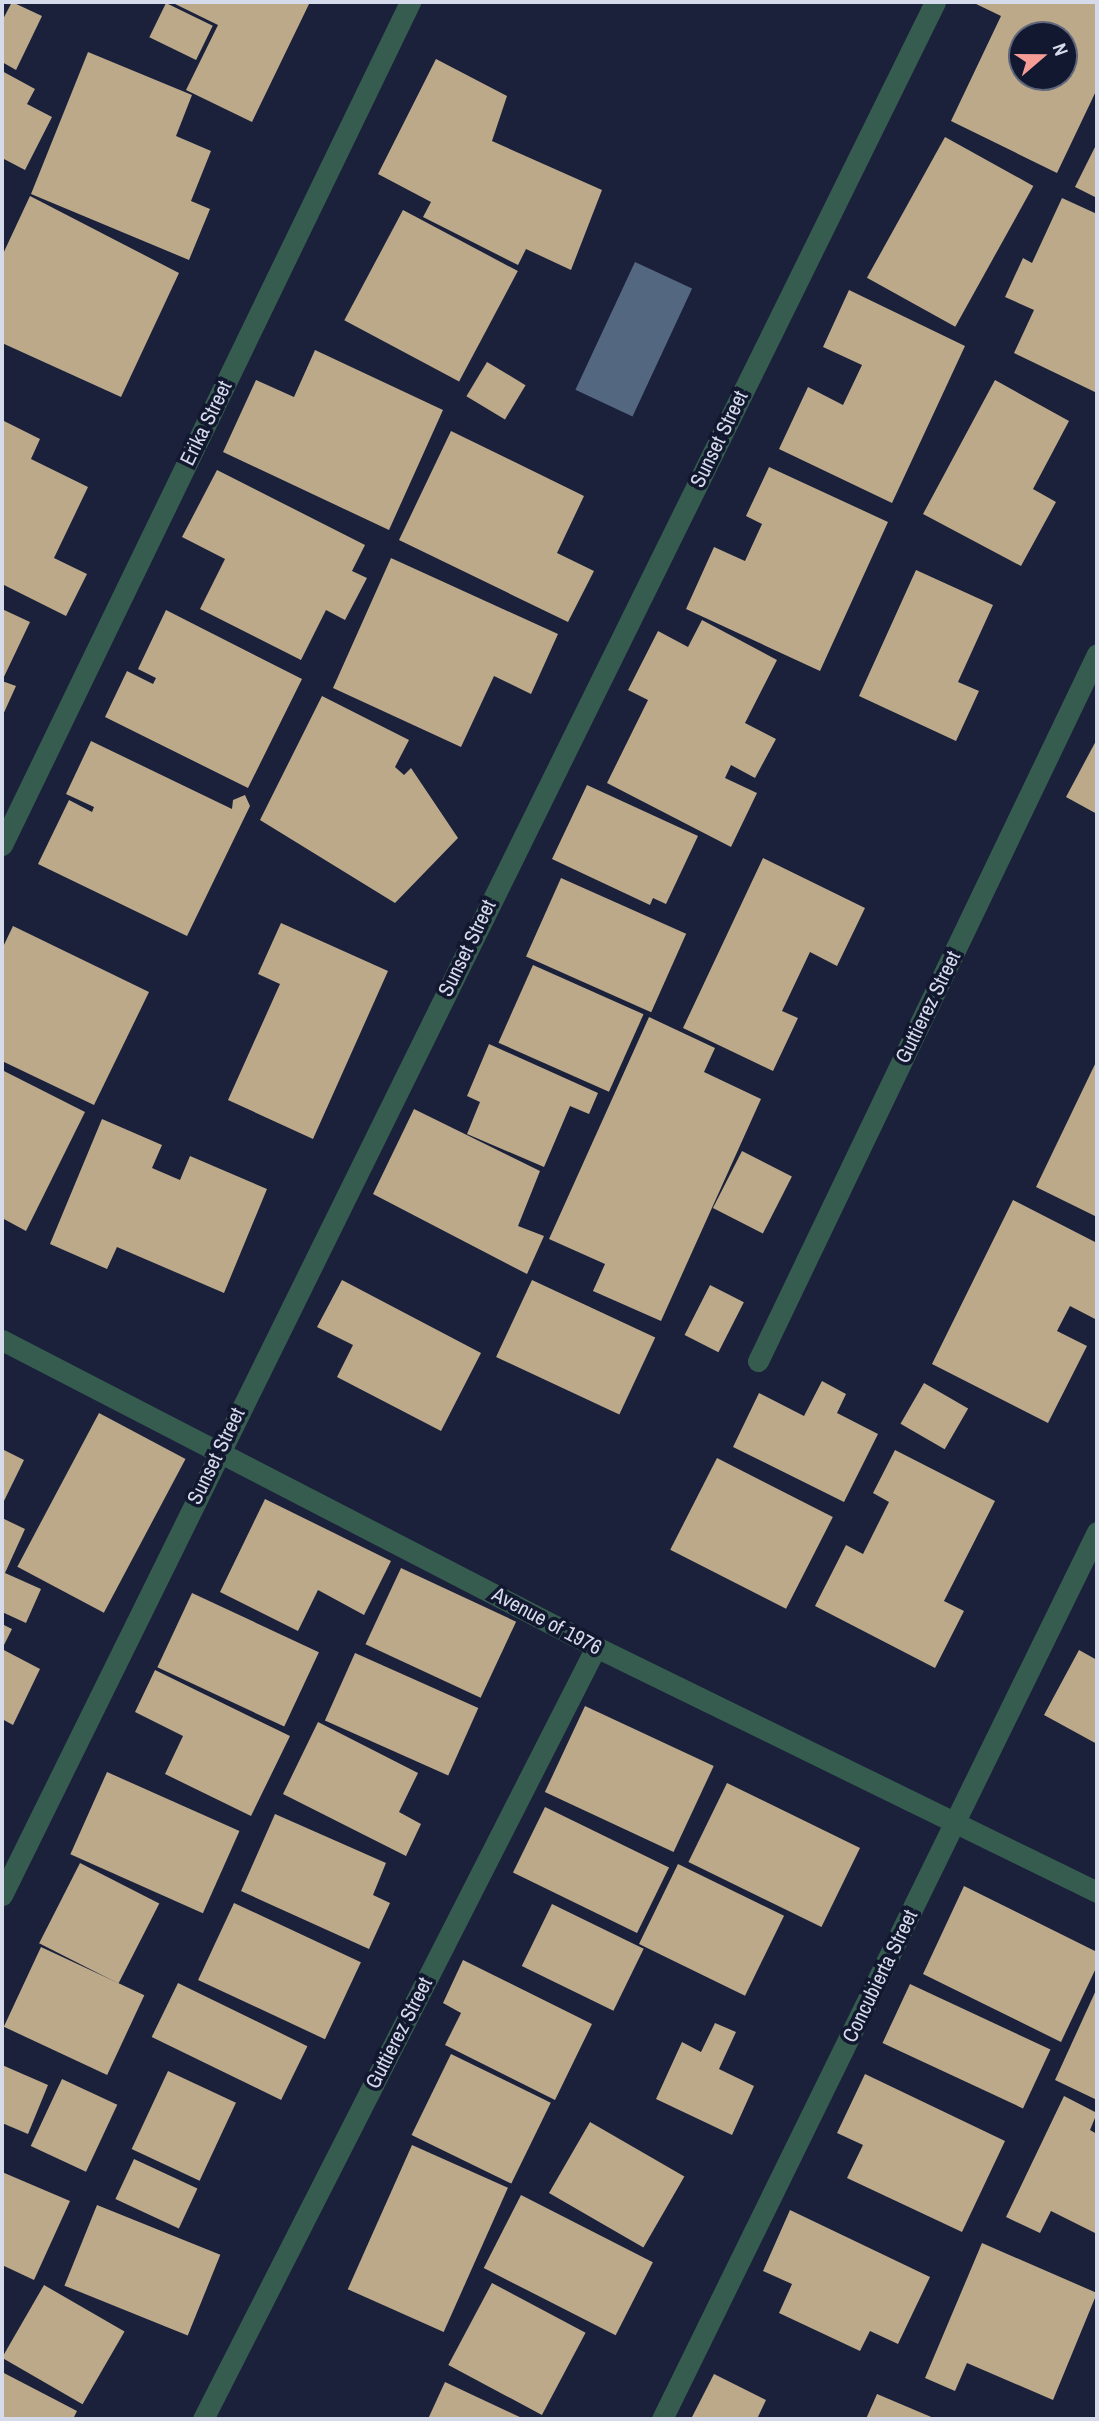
<!DOCTYPE html>
<html>
<head>
<meta charset="utf-8">
<style>
  body { margin:0 }
  #map { position:relative; width:1099px; height:2421px; overflow:hidden; background:#1b213a; font-family:"Archivo Narrow",sans-serif }
  div>[style] { position:absolute }
  [style*='--x'] { left:calc(var(--x)*1px); top:calc(var(--y)*1px); width:calc(var(--w)*1px); rotate:calc(var(--a)*1deg) }
  .water>* { inset:0; background:#536781; transform-origin:0 0 }
  .building>* { inset:0; background:#bca98a; transform-origin:0 0 }
  .street>* { height:21px; margin:-10.5px; padding:0 10.5px; transform-origin:10.5px; border-radius:10.5px; background:#355c4f }
  span { translate:-50% -50%; white-space:nowrap; text-align:center; line-height:1.15; -webkit-text-stroke:7px #12182f; paint-order:stroke }
  .street-label { font-size:21px; color:#d6dbec }
  .frame { position:absolute; inset:0; border:4px solid #d6dbec; pointer-events:none }
  .north { position:absolute; left:1008px; top:21px; width:70px; height:70px; box-sizing:border-box; background:#12182f; border:2px solid #60667b; border-radius:50%; rotate:70deg; font-size:19px; font-weight:700; line-height:28px; text-align:center; color:#d6dbec }
  .north::after { content:''; display:block; margin:auto; width:24px; height:32px; background:#f59c96; clip-path:polygon(50% 0,100% 100%,50% 72%,0 100%) }
</style>
</head>
<body>
<div id="map">
  <div class="water">
    <div style="left:635px;top:262px;width:63px;height:141px;rotate:25deg"></div>
  </div>
  <div class="building">
    <div style="clip-path:polygon(12px 2px,42px 16px,16px 70px,2px 62px,2px 21px)"></div>
    <div style="clip-path:polygon(171px 2px,310px 2px,252px 122px,186px 90px,218px 25px)"></div>
    <div style="clip-path:polygon(evenodd,972px 2px,1097px 2px,1097px 89px,1057px 173px,951px 121px,1001px 16px,972px 2px,1022px 35px,1064px 35px,1064px 77px,1022px 77px,1022px 35px)"></div>
    <div style="left:166px;top:3px;width:52px;height:38px;rotate:26deg"></div>
    <div style="clip-path:polygon(88px 52px,192px 95px,176px 136px,211px 151px,191px 201px,210px 209px,189px 260px,31px 194px)"></div>
    <div style="clip-path:polygon(436px 59px,507px 96px,492px 141px,602px 190px,571px 270px,526px 249px,518px 265px,423px 217px,431px 202px,378px 174px)"></div>
    <div style="clip-path:polygon(2px 71px,35px 89px,27px 104px,52px 117px,25px 170px,2px 158px)"></div>
    <div style="left:945px;top:137px;width:101px;height:161px;rotate:29deg"></div>
    <div style="clip-path:polygon(1097px 143px,1097px 198px,1075px 187px)"></div>
    <div style="clip-path:polygon(30px 196px,179px 273px,121px 397px,2px 343px,2px 256px)"></div>
    <div style="clip-path:polygon(1062px 198px,1097px 214px,1097px 393px,1014px 353px,1034px 310px,1005px 297px,1023px 258px,1032px 263px)"></div>
    <div style="left:403px;top:210px;width:130px;height:125px;rotate:28deg"></div>
    <div style="clip-path:polygon(849px 290px,965px 346px,892px 503px,779px 449px,808px 387px,843px 405px,862px 365px,823px 347px)"></div>
    <div style="clip-path:polygon(315px 350px,443px 410px,389px 530px,223px 452px,256px 380px,294px 397px)"></div>
    <div style="left:487px;top:362px;width:45px;height:40px;rotate:31deg"></div>
    <div style="clip-path:polygon(995px 380px,1069px 421px,1033px 489px,1056px 502px,1021px 566px,923px 514px)"></div>
    <div style="clip-path:polygon(2px 420px,40px 439px,31px 459px,88px 487px,54px 558px,87px 574px,66px 616px,2px 584px)"></div>
    <div style="clip-path:polygon(451px 431px,584px 496px,557px 553px,594px 571px,568px 622px,399px 540px)"></div>
    <div style="clip-path:polygon(769px 467px,888px 522px,820px 671px,686px 609px,714px 547px,745px 561px,762px 524px,746px 516px)"></div>
    <div style="clip-path:polygon(217px 470px,365px 545px,352px 571px,367px 578px,345px 620px,326px 610px,301px 660px,200px 609px,225px 559px,182px 537px)"></div>
    <div style="clip-path:polygon(391px 558px,558px 634px,531px 694px,494px 676px,461px 747px,333px 688px)"></div>
    <div style="clip-path:polygon(916px 570px,993px 605px,958px 682px,979px 691px,956px 741px,859px 696px)"></div>
    <div style="clip-path:polygon(2px 609px,30px 622px,2px 681px,16px 686px,2px 717px)"></div>
    <div style="clip-path:polygon(166px 610px,302px 679px,248px 788px,105px 717px,127px 671px,153px 684px,156px 678px,138px 669px)"></div>
    <div style="clip-path:polygon(702px 620px,777px 660px,745px 723px,776px 739px,755px 778px,731px 765px,725px 778px,757px 793px,731px 847px,607px 783px,648px 700px,628px 690px,658px 631px,688px 647px)"></div>
    <div style="clip-path:polygon(322px 696px,409px 740px,395px 767px,404px 775px,411px 768px,458px 838px,395px 903px,260px 820px)"></div>
    <div style="clip-path:polygon(1097px 739px,1097px 814px,1066px 797px)"></div>
    <div style="clip-path:polygon(91px 741px,232px 809px,233px 800px,245px 795px,250px 806px,187px 936px,38px 864px,69px 800px,92px 812px,94px 807px,66px 794px)"></div>
    <div style="clip-path:polygon(587px 785px,698px 836px,666px 904px,653px 898px,650px 905px,552px 859px)"></div>
    <div style="clip-path:polygon(763px 858px,865px 908px,837px 966px,810px 952px,782px 1011px,798px 1018px,773px 1071px,683px 1028px)"></div>
    <div style="left:561px;top:878px;width:137px;height:86px;rotate:24deg"></div>
    <div style="clip-path:polygon(281px 923px,388px 971px,313px 1139px,228px 1100px,280px 984px,258px 974px)"></div>
    <div style="clip-path:polygon(13px 926px,149px 992px,94px 1105px,2px 1061px,2px 949px)"></div>
    <div style="left:533px;top:965px;width:121px;height:85px;rotate:24deg"></div>
    <div style="clip-path:polygon(649px 1017px,715px 1048px,704px 1072px,761px 1099px,661px 1321px,593px 1291px,605px 1264px,549px 1239px)"></div>
    <div style="clip-path:polygon(489px 1044px,598px 1093px,589px 1114px,570px 1106px,544px 1167px,467px 1134px,480px 1102px,467px 1096px)"></div>
    <div style="clip-path:polygon(1097px 1060px,1097px 1217px,1036px 1187px)"></div>
    <div style="clip-path:polygon(2px 1070px,85px 1112px,26px 1231px,2px 1218px)"></div>
    <div style="clip-path:polygon(414px 1109px,540px 1171px,518px 1226px,544px 1236px,527px 1274px,373px 1194px)"></div>
    <div style="clip-path:polygon(102px 1119px,162px 1145px,152px 1168px,180px 1180px,190px 1156px,267px 1189px,224px 1293px,117px 1247px,107px 1269px,50px 1244px)"></div>
    <div style="left:742px;top:1151px;width:56px;height:64px;rotate:27deg"></div>
    <div style="clip-path:polygon(1013px 1200px,1097px 1243px,1097px 1320px,1070px 1306px,1057px 1331px,1087px 1346px,1048px 1423px,932px 1364px)"></div>
    <div style="clip-path:polygon(342px 1280px,481px 1353px,441px 1431px,337px 1377px,353px 1345px,317px 1327px)"></div>
    <div style="left:532px;top:1280px;width:136px;height:85px;rotate:25deg"></div>
    <div style="left:710px;top:1285px;width:38px;height:56px;rotate:27deg"></div>
    <div style="clip-path:polygon(822px 1381px,846px 1394px,837px 1413px,878px 1434px,844px 1502px,733px 1447px,759px 1393px,804px 1416px)"></div>
    <div style="left:924px;top:1383px;width:51px;height:47px;rotate:30deg"></div>
    <div style="left:99px;top:1413px;width:98px;height:174px;rotate:28deg"></div>
    <div style="clip-path:polygon(2px 1449px,24px 1460px,2px 1505px)"></div>
    <div style="clip-path:polygon(895px 1450px,995px 1501px,944px 1601px,964px 1611px,935px 1668px,815px 1606px,846px 1545px,863px 1554px,889px 1502px,873px 1493px)"></div>
    <div style="left:717px;top:1458px;width:130px;height:103px;rotate:27deg"></div>
    <div style="clip-path:polygon(265px 1499px,391px 1561px,364px 1615px,318px 1590px,298px 1631px,220px 1592px)"></div>
    <div style="clip-path:polygon(2px 1518px,25px 1529px,5px 1573px,41px 1589px,26px 1623px,2px 1612px)"></div>
    <div style="left:401px;top:1568px;width:127px;height:84px;rotate:25deg"></div>
    <div style="left:192px;top:1593px;width:140px;height:82px;rotate:25deg"></div>
    <div style="clip-path:polygon(2px 1624px,12px 1629px,2px 1649px,40px 1669px,13px 1725px,2px 1719px)"></div>
    <div style="clip-path:polygon(1079px 1650px,1097px 1660px,1097px 1744px,1044px 1715px)"></div>
    <div style="left:355px;top:1653px;width:135px;height:74px;rotate:24deg"></div>
    <div style="clip-path:polygon(155px 1670px,290px 1736px,251px 1816px,165px 1774px,183px 1736px,135px 1712px)"></div>
    <div style="left:585px;top:1706px;width:142px;height:95px;rotate:25deg"></div>
    <div style="clip-path:polygon(318px 1722px,418px 1773px,399px 1812px,421px 1824px,406px 1856px,283px 1794px)"></div>
    <div style="left:107px;top:1772px;width:145px;height:90px;rotate:24deg"></div>
    <div style="left:727px;top:1783px;width:148px;height:88px;rotate:26deg"></div>
    <div style="left:545px;top:1807px;width:138px;height:73px;rotate:26deg"></div>
    <div style="clip-path:polygon(275px 1814px,386px 1863px,373px 1895px,390px 1903px,369px 1949px,241px 1891px)"></div>
    <div style="left:80px;top:1863px;width:89px;height:90px;rotate:27deg"></div>
    <div style="left:678px;top:1864px;width:118px;height:89px;rotate:26deg"></div>
    <div style="clip-path:polygon(964px 1886px,1097px 1952px,1097px 1966px,1061px 2042px,923px 1974px)"></div>
    <div style="left:234px;top:1903px;width:140px;height:85px;rotate:25deg"></div>
    <div style="left:552px;top:1904px;width:102px;height:69px;rotate:26deg"></div>
    <div style="left:41px;top:1947px;width:114px;height:88px;rotate:25deg"></div>
    <div style="clip-path:polygon(463px 1960px,592px 2024px,555px 2100px,445px 2045px,461px 2013px,443px 2003px)"></div>
    <div style="left:178px;top:1983px;width:144px;height:60px;rotate:26deg"></div>
    <div style="left:910px;top:1984px;width:155px;height:65px;rotate:25deg"></div>
    <div style="clip-path:polygon(1097px 1988px,1097px 2100px,1055px 2080px)"></div>
    <div style="clip-path:polygon(715px 2023px,736px 2032px,719px 2069px,754px 2086px,732px 2135px,656px 2099px,682px 2042px,701px 2052px)"></div>
    <div style="left:451px;top:2054px;width:111px;height:90px;rotate:26deg"></div>
    <div style="clip-path:polygon(2px 2065px,48px 2085px,28px 2134px,2px 2123px)"></div>
    <div style="left:168px;top:2071px;width:75px;height:86px;rotate:25deg"></div>
    <div style="clip-path:polygon(865px 2074px,1005px 2141px,962px 2232px,847px 2178px,863px 2145px,837px 2133px)"></div>
    <div style="left:62px;top:2079px;width:61px;height:74px;rotate:25deg"></div>
    <div style="clip-path:polygon(1064px 2096px,1097px 2113px,1090px 2130px,1097px 2134px,1097px 2234px,1051px 2211px,1040px 2233px,1006px 2217px)"></div>
    <div style="left:590px;top:2122px;width:109px;height:82px;rotate:30deg"></div>
    <div style="left:412px;top:2145px;width:105px;height:158px;rotate:24deg"></div>
    <div style="left:134px;top:2159px;width:70px;height:44px;rotate:25deg"></div>
    <div style="clip-path:polygon(2px 2172px,70px 2201px,34px 2280px,2px 2265px)"></div>
    <div style="left:521px;top:2195px;width:148px;height:82px;rotate:27deg"></div>
    <div style="left:97px;top:2205px;width:133px;height:87px;rotate:22deg"></div>
    <div style="clip-path:polygon(790px 2210px,930px 2277px,898px 2344px,870px 2331px,860px 2351px,779px 2313px,792px 2284px,763px 2271px)"></div>
    <div style="clip-path:polygon(982px 2243px,1097px 2293px,1053px 2400px,967px 2363px,955px 2391px,925px 2378px)"></div>
    <div style="left:492px;top:2283px;width:106px;height:93px;rotate:28deg"></div>
    <div style="left:44px;top:2285px;width:93px;height:84px;rotate:30deg"></div>
    <div style="clip-path:polygon(2px 2372px,77px 2411px,73px 2419px,2px 2419px)"></div>
    <div style="clip-path:polygon(714px 2374px,766px 2400px,757px 2419px,691px 2419px)"></div>
    <div style="clip-path:polygon(445px 2382px,524px 2419px,428px 2419px)"></div>
    <div style="clip-path:polygon(877px 2394px,936px 2419px,866px 2419px)"></div>
  </div>
  <div class="street">
    <div style="--x:2;--y:845;--w:937;--a:-64.17"></div>
    <div style="--x:2;--y:1340;--w:669;--a:27.33"></div>
    <div style="--x:596;--y:1647;--w:558;--a:26.06"></div>
    <div style="--x:758;--y:1361;--w:784;--a:-64.38"></div>
    <div style="--x:2;--y:1895;--w:2110;--a:-63.76"></div>
    <div style="--x:203;--y:2419;--w:866;--a:-63.02"></div>
    <div style="--x:662;--y:2419;--w:988;--a:-63.88"></div>
  </div>
  <div class="street-label">
    <span style="left:206px;top:423px;rotate:-64deg">Erika Street</span>
    <span style="left:719px;top:439px;rotate:-64deg">Sunset Street</span>
    <span style="left:467px;top:948px;rotate:-64deg">Sunset Street</span>
    <span style="left:928px;top:1007px;rotate:-64deg">Guttierez Street</span>
    <span style="left:216px;top:1456px;rotate:-64deg">Sunset Street</span>
    <span style="left:547px;top:1621px;rotate:28deg">Avenue of 1976</span>
    <span style="left:880px;top:1976px;rotate:-64deg">Concubierta Street</span>
    <span style="left:399px;top:2033px;rotate:-63deg">Guttierez Street</span>
  </div>
  <div class="frame"></div>
  <div class="north">N</div>
</div>
</body>
</html>
